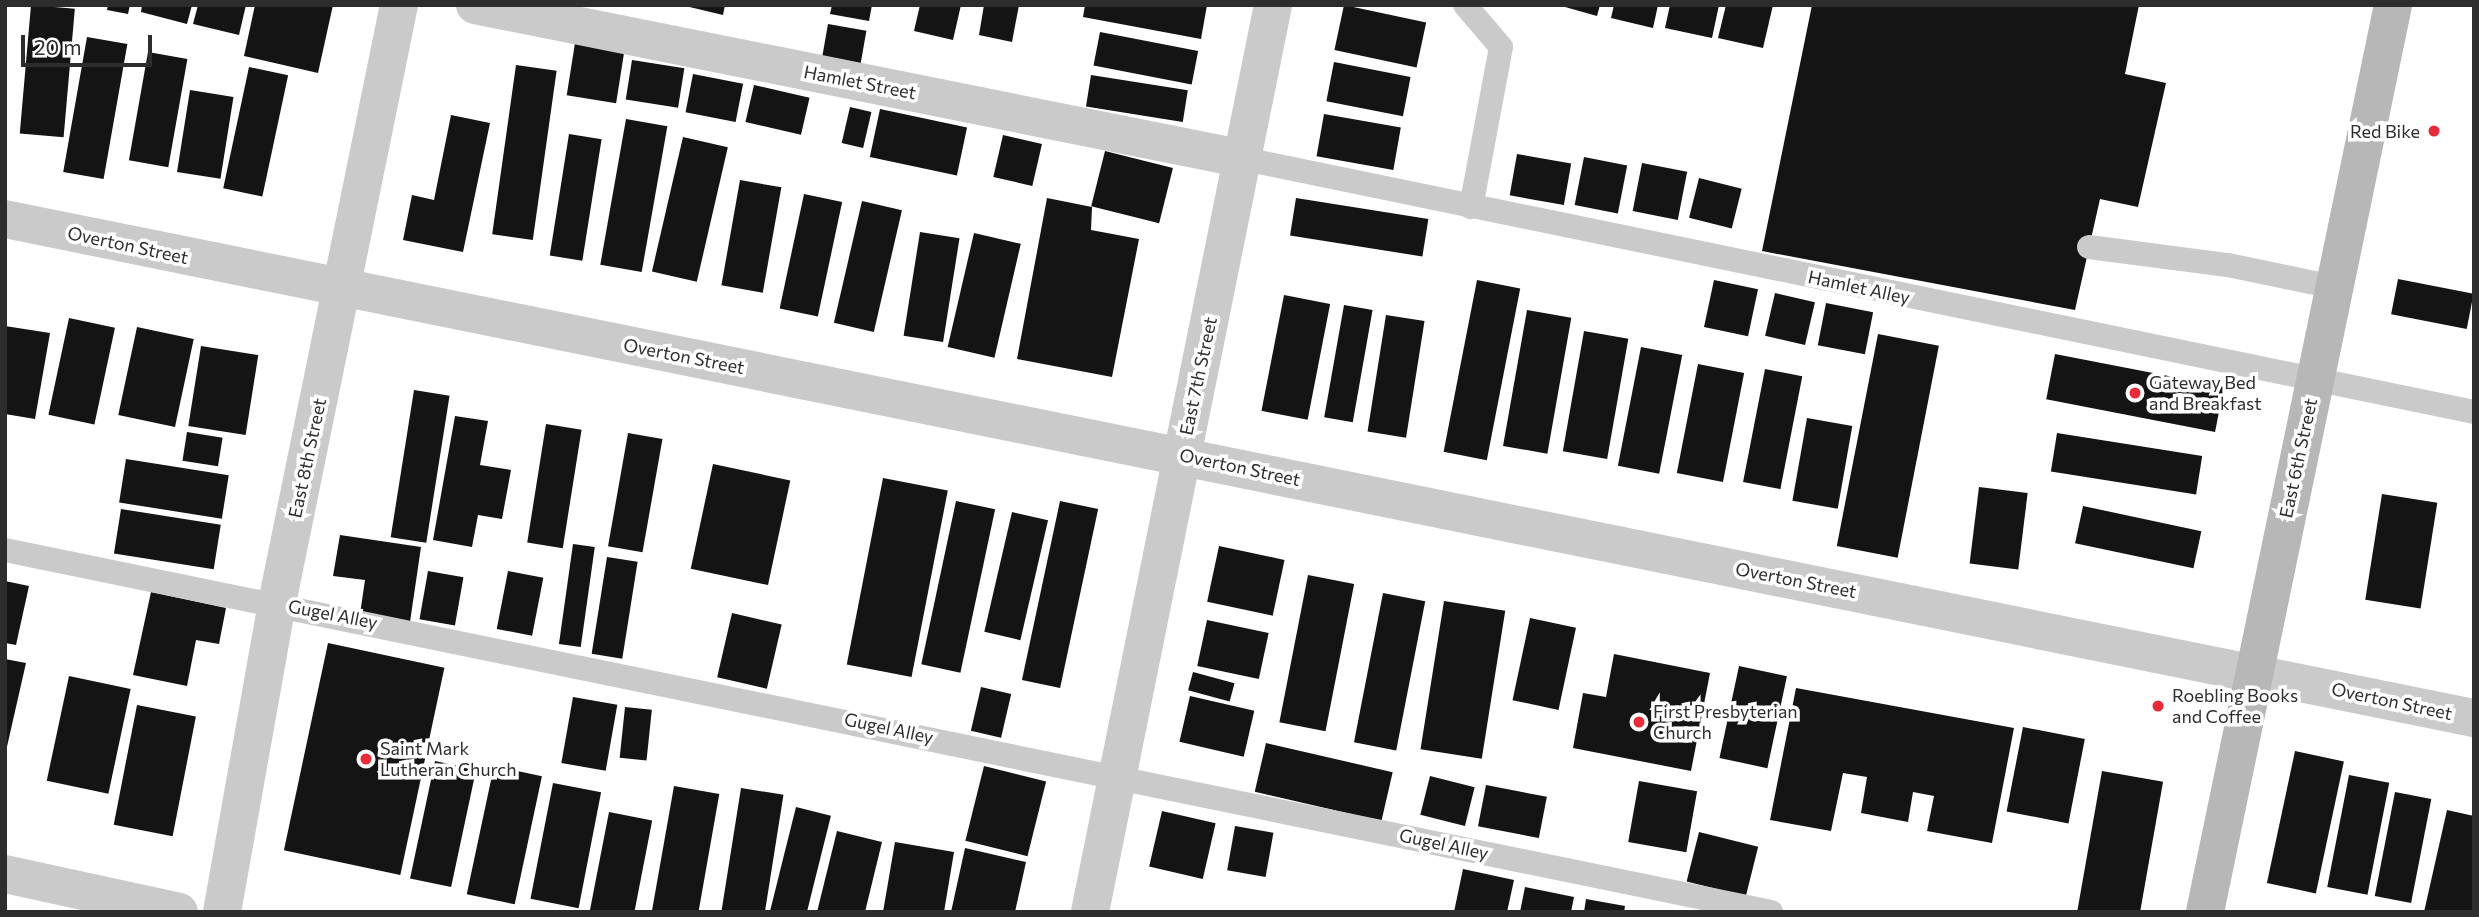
<!DOCTYPE html>
<html>
<head>
<meta charset="utf-8">
<style>
  body { margin:0 }
  #map { position:relative; width:2479px; height:917px; overflow:hidden; background:#fff; font-family:Commissioner,sans-serif }
  div>[style] { position:absolute }
  [style*='--x'] { left:calc(var(--x)*1px); top:calc(var(--y)*1px); width:calc(var(--w)*1px); rotate:calc(var(--a)*1deg) }
  .building>* { inset:0; background:#141414; transform-origin:0 0 }
  .lane>* { height:24px; margin:-12px; padding:0 12px; transform-origin:12px; border-radius:12px; background:#cacaca }
  .street>* { height:38px; margin:-19px; padding:0 19px; transform-origin:19px; border-radius:19px; background:#cacaca }
  .secondary>* { height:38px; margin:-19px; padding:0 19px; transform-origin:19px; border-radius:19px; background:#b7b7b7 }
  .dots>* { width:19px; height:19px; translate:-50% -50%; box-sizing:border-box; border:4px solid #fff; border-radius:50% }
  span { translate:-50% -50%; white-space:nowrap; text-align:center; line-height:1.15; -webkit-text-stroke:7px #fff; paint-order:stroke }
  .street-label { font-size:18px; color:#2d2d2d }
  .poi-label { font-size:18px; color:#2d2d2d }
  .right { translate:-100% -50%; text-align:right }
  .left { translate:0 -50%; text-align:left }
  .frame { position:absolute; inset:0; border:7px solid #2d2d2d; pointer-events:none }
  .scale { position:absolute; left:21px; top:35px; width:131px; height:32px; box-sizing:border-box; border:4px solid #2d2d2d; border-top:0; padding-left:9px; font-size:21px; line-height:24px; white-space:nowrap; color:#2d2d2d; -webkit-text-stroke:5px #fff; paint-order:stroke }
</style>
</head>
<body>
<div id="map">
  <div class="building">
    <div style="left:31px;top:5px;width:44px;height:129px;rotate:5deg"></div>
    <div style="clip-path:polygon(108px 5px,130px 5px,128px 14px,107px 10px)"></div>
    <div style="clip-path:polygon(142px 5px,192px 5px,187px 24px,141px 12px)"></div>
    <div style="clip-path:polygon(198px 5px,246px 5px,239px 35px,193px 24px)"></div>
    <div style="clip-path:polygon(255px 5px,333px 5px,318px 73px,244px 56px)"></div>
    <div style="clip-path:polygon(681px 5px,725px 5px,723px 15px)"></div>
    <div style="clip-path:polygon(832px 5px,872px 5px,869px 21px,830px 14px)"></div>
    <div style="clip-path:polygon(920px 5px,961px 5px,953px 40px,914px 31px)"></div>
    <div style="clip-path:polygon(984px 5px,1019px 5px,1012px 42px,979px 35px)"></div>
    <div style="clip-path:polygon(1085px 5px,1207px 5px,1201px 39px,1083px 17px)"></div>
    <div style="left:1344px;top:5px;width:84px;height:46px;rotate:12deg"></div>
    <div style="clip-path:polygon(1558px 5px,1600px 5px,1597px 16px)"></div>
    <div style="clip-path:polygon(1614px 5px,1658px 5px,1653px 28px,1611px 18px)"></div>
    <div style="clip-path:polygon(1670px 5px,1719px 5px,1712px 38px,1665px 28px)"></div>
    <div style="clip-path:polygon(1726px 5px,1773px 5px,1763px 48px,1718px 38px)"></div>
    <div style="clip-path:polygon(1812px 5px,2139px 5px,2125px 74px,2166px 83px,2138px 207px,2100px 199px,2075px 310px,1762px 251px)"></div>
    <div style="left:828px;top:24px;width:39px;height:35px;rotate:10deg"></div>
    <div style="left:1100px;top:32px;width:100px;height:34px;rotate:11deg"></div>
    <div style="left:87px;top:37px;width:41px;height:137px;rotate:10deg"></div>
    <div style="left:575px;top:43px;width:50px;height:53px;rotate:9deg"></div>
    <div style="left:148px;top:52px;width:40px;height:110px;rotate:10deg"></div>
    <div style="left:632px;top:60px;width:53px;height:40px;rotate:9deg"></div>
    <div style="left:1334px;top:62px;width:78px;height:40px;rotate:11deg"></div>
    <div style="left:516px;top:65px;width:41px;height:171px;rotate:8deg"></div>
    <div style="left:249px;top:67px;width:40px;height:124px;rotate:12deg"></div>
    <div style="left:693px;top:74px;width:51px;height:39px;rotate:11deg"></div>
    <div style="left:1091px;top:75px;width:98px;height:32px;rotate:9deg"></div>
    <div style="left:754px;top:85px;width:57px;height:38px;rotate:13deg"></div>
    <div style="left:190px;top:90px;width:44px;height:83px;rotate:9deg"></div>
    <div style="left:850px;top:107px;width:22px;height:37px;rotate:13deg"></div>
    <div style="left:880px;top:109px;width:89px;height:49px;rotate:12deg"></div>
    <div style="left:1324px;top:114px;width:78px;height:43px;rotate:10deg"></div>
    <div style="clip-path:polygon(451px 115px,490px 123px,463px 252px,403px 240px,412px 195px,434px 200px)"></div>
    <div style="left:626px;top:119px;width:42px;height:148px;rotate:10deg"></div>
    <div style="left:569px;top:134px;width:33px;height:123px;rotate:9deg"></div>
    <div style="left:1003px;top:135px;width:40px;height:43px;rotate:13deg"></div>
    <div style="left:683px;top:137px;width:46px;height:138px;rotate:13deg"></div>
    <div style="left:1105px;top:151px;width:70px;height:57px;rotate:14deg"></div>
    <div style="left:1517px;top:154px;width:55px;height:42px;rotate:10deg"></div>
    <div style="left:1584px;top:157px;width:44px;height:49px;rotate:11deg"></div>
    <div style="left:1642px;top:163px;width:46px;height:49px;rotate:11deg"></div>
    <div style="left:1699px;top:178px;width:44px;height:41px;rotate:14deg"></div>
    <div style="left:740px;top:180px;width:42px;height:107px;rotate:10deg"></div>
    <div style="left:804px;top:194px;width:39px;height:117px;rotate:12deg"></div>
    <div style="clip-path:polygon(1047px 198px,1092px 207px,1091px 230px,1139px 239px,1112px 377px,1017px 359px)"></div>
    <div style="left:1296px;top:198px;width:134px;height:38px;rotate:9deg"></div>
    <div style="left:862px;top:201px;width:41px;height:125px;rotate:13deg"></div>
    <div style="left:920px;top:232px;width:40px;height:105px;rotate:9deg"></div>
    <div style="left:974px;top:233px;width:48px;height:117px;rotate:13deg"></div>
    <div style="left:2398px;top:279px;width:77px;height:36px;rotate:11deg"></div>
    <div style="left:1477px;top:280px;width:44px;height:175px;rotate:11deg"></div>
    <div style="left:1714px;top:280px;width:45px;height:48px;rotate:12deg"></div>
    <div style="left:1775px;top:293px;width:41px;height:44px;rotate:13deg"></div>
    <div style="left:1284px;top:295px;width:47px;height:118px;rotate:11deg"></div>
    <div style="left:1826px;top:303px;width:48px;height:43px;rotate:11deg"></div>
    <div style="left:1344px;top:305px;width:29px;height:114px;rotate:10deg"></div>
    <div style="left:1527px;top:310px;width:45px;height:138px;rotate:10deg"></div>
    <div style="left:1386px;top:315px;width:39px;height:118px;rotate:9deg"></div>
    <div style="left:69px;top:318px;width:47px;height:99px;rotate:12deg"></div>
    <div style="clip-path:polygon(5px 326px,50px 333px,35px 419px,5px 414px)"></div>
    <div style="left:137px;top:327px;width:58px;height:90px;rotate:12deg"></div>
    <div style="left:1584px;top:331px;width:45px;height:122px;rotate:10deg"></div>
    <div style="left:1878px;top:334px;width:62px;height:216px;rotate:11deg"></div>
    <div style="left:201px;top:346px;width:58px;height:81px;rotate:9deg"></div>
    <div style="left:1641px;top:347px;width:42px;height:121px;rotate:11deg"></div>
    <div style="left:2055px;top:354px;width:172px;height:46px;rotate:11deg"></div>
    <div style="left:1698px;top:364px;width:47px;height:111px;rotate:11deg"></div>
    <div style="left:1765px;top:369px;width:38px;height:115px;rotate:11deg"></div>
    <div style="left:414px;top:390px;width:36px;height:149px;rotate:9deg"></div>
    <div style="clip-path:polygon(455px 416px,488px 421px,480px 465px,511px 470px,502px 519px,478px 515px,472px 547px,433px 540px)"></div>
    <div style="left:1807px;top:418px;width:46px;height:84px;rotate:10deg"></div>
    <div style="left:546px;top:424px;width:36px;height:120px;rotate:9deg"></div>
    <div style="left:187px;top:432px;width:36px;height:29px;rotate:9deg"></div>
    <div style="left:628px;top:433px;width:35px;height:115px;rotate:10deg"></div>
    <div style="left:2057px;top:433px;width:147px;height:39px;rotate:9deg"></div>
    <div style="left:126px;top:459px;width:104px;height:44px;rotate:9deg"></div>
    <div style="left:713px;top:464px;width:79px;height:107px;rotate:12deg"></div>
    <div style="left:883px;top:478px;width:66px;height:190px;rotate:11deg"></div>
    <div style="left:1979px;top:487px;width:49px;height:77px;rotate:7deg"></div>
    <div style="left:2382px;top:494px;width:56px;height:107px;rotate:9deg"></div>
    <div style="left:956px;top:501px;width:40px;height:167px;rotate:12deg"></div>
    <div style="left:1060px;top:501px;width:39px;height:183px;rotate:12deg"></div>
    <div style="left:2083px;top:506px;width:121px;height:38px;rotate:12deg"></div>
    <div style="left:121px;top:509px;width:101px;height:45px;rotate:9deg"></div>
    <div style="left:1012px;top:512px;width:37px;height:123px;rotate:13deg"></div>
    <div style="clip-path:polygon(340px 535px,421px 547px,410px 622px,360px 614px,365px 580px,333px 576px)"></div>
    <div style="left:573px;top:544px;width:22px;height:101px;rotate:8deg"></div>
    <div style="left:1219px;top:546px;width:67px;height:57px;rotate:12deg"></div>
    <div style="left:607px;top:557px;width:31px;height:98px;rotate:9deg"></div>
    <div style="left:428px;top:571px;width:36px;height:49px;rotate:10deg"></div>
    <div style="left:508px;top:571px;width:36px;height:59px;rotate:11deg"></div>
    <div style="left:1308px;top:575px;width:47px;height:150px;rotate:11deg"></div>
    <div style="clip-path:polygon(5px 581px,29px 586px,16px 645px,5px 643px)"></div>
    <div style="clip-path:polygon(151px 592px,226px 608px,219px 644px,196px 640px,187px 686px,133px 675px)"></div>
    <div style="left:1383px;top:593px;width:43px;height:152px;rotate:11deg"></div>
    <div style="left:1444px;top:601px;width:62px;height:150px;rotate:9deg"></div>
    <div style="left:732px;top:613px;width:51px;height:66px;rotate:13deg"></div>
    <div style="left:1530px;top:618px;width:47px;height:84px;rotate:12deg"></div>
    <div style="left:1207px;top:620px;width:63px;height:47px;rotate:12deg"></div>
    <div style="left:328px;top:643px;width:119px;height:212px;rotate:12deg"></div>
    <div style="clip-path:polygon(1614px 654px,1710px 673px,1691px 771px,1573px 748px,1583px 693px,1606px 697px)"></div>
    <div style="clip-path:polygon(5px 659px,26px 663px,6px 751px,5px 751px)"></div>
    <div style="left:1739px;top:666px;width:49px;height:94px;rotate:12deg"></div>
    <div style="left:1193px;top:672px;width:43px;height:19px;rotate:15deg"></div>
    <div style="left:69px;top:676px;width:63px;height:107px;rotate:12deg"></div>
    <div style="left:981px;top:687px;width:31px;height:45px;rotate:13deg"></div>
    <div style="clip-path:polygon(1796px 688px,2014px 728px,1992px 843px,1927px 831px,1934px 796px,1913px 792px,1908px 822px,1861px 813px,1867px 777px,1843px 773px,1831px 831px,1770px 820px)"></div>
    <div style="left:1190px;top:696px;width:66px;height:47px;rotate:13deg"></div>
    <div style="left:573px;top:697px;width:45px;height:67px;rotate:10deg"></div>
    <div style="left:137px;top:705px;width:60px;height:122px;rotate:11deg"></div>
    <div style="left:625px;top:707px;width:27px;height:51px;rotate:6deg"></div>
    <div style="left:2023px;top:727px;width:63px;height:86px;rotate:11deg"></div>
    <div style="left:1266px;top:743px;width:130px;height:50px;rotate:13deg"></div>
    <div style="left:2295px;top:751px;width:50px;height:135px;rotate:12deg"></div>
    <div style="left:435px;top:761px;width:42px;height:120px;rotate:12deg"></div>
    <div style="left:494px;top:766px;width:49px;height:131px;rotate:12deg"></div>
    <div style="left:984px;top:766px;width:64px;height:77px;rotate:14deg"></div>
    <div style="left:2102px;top:771px;width:62px;height:144px;rotate:10deg"></div>
    <div style="left:2349px;top:775px;width:41px;height:114px;rotate:11deg"></div>
    <div style="left:1430px;top:776px;width:46px;height:40px;rotate:14deg"></div>
    <div style="left:1639px;top:781px;width:59px;height:62px;rotate:10deg"></div>
    <div style="left:553px;top:783px;width:49px;height:118px;rotate:11deg"></div>
    <div style="left:1486px;top:785px;width:62px;height:42px;rotate:11deg"></div>
    <div style="left:674px;top:786px;width:46px;height:128px;rotate:10deg"></div>
    <div style="left:741px;top:788px;width:43px;height:126px;rotate:9deg"></div>
    <div style="left:2395px;top:792px;width:37px;height:106px;rotate:11deg"></div>
    <div style="left:796px;top:807px;width:36px;height:108px;rotate:14deg"></div>
    <div style="clip-path:polygon(2447px 810px,2474px 816px,2472px 912px,2424px 912px)"></div>
    <div style="left:1162px;top:811px;width:55px;height:57px;rotate:13deg"></div>
    <div style="left:609px;top:812px;width:44px;height:102px;rotate:11deg"></div>
    <div style="left:1235px;top:826px;width:39px;height:45px;rotate:10deg"></div>
    <div style="clip-path:polygon(837px 831px,882px 842px,865px 912px,817px 912px)"></div>
    <div style="left:1699px;top:832px;width:61px;height:51px;rotate:14deg"></div>
    <div style="clip-path:polygon(895px 842px,954px 852px,944px 912px,883px 912px)"></div>
    <div style="clip-path:polygon(965px 848px,1026px 862px,1015px 912px,951px 912px)"></div>
    <div style="clip-path:polygon(1463px 869px,1514px 880px,1507px 912px,1454px 912px)"></div>
    <div style="clip-path:polygon(1525px 887px,1574px 897px,1571px 912px,1520px 912px)"></div>
    <div style="clip-path:polygon(1586px 899px,1625px 906px,1624px 912px,1584px 912px)"></div>
  </div>
  <div class="lane">
    <div style="--x:1465;--y:5;--w:55;--a:49.4"></div>
    <div style="--x:1501;--y:47;--w:163;--a:100.6"></div>
    <div style="--x:1244;--y:159;--w:1256;--a:11.62"></div>
    <div style="--x:2089;--y:247;--w:140;--a:7.4"></div>
    <div style="--x:2228;--y:265;--w:108;--a:11.7"></div>
    <div style="--x:5;--y:550;--w:1803;--a:11.58"></div>
  </div>
  <div class="street">
    <div style="--x:475;--y:5;--w:784;--a:11.32"></div>
    <div style="--x:5;--y:219;--w:2519;--a:11.43"></div>
    <div style="--x:5;--y:874;--w:178;--a:12.3"></div>
    <div style="--x:222;--y:912;--w:314;--a:-79.9"></div>
    <div style="--x:277;--y:603;--w:610;--a:-78.47"></div>
    <div style="--x:1090;--y:912;--w:925;--a:-78.59"></div>
  </div>
  <div class="secondary">
    <div style="--x:2205;--y:912;--w:926;--a:-78.29"></div>
  </div>
  <div class="dots">
    <div style="left:2434px;top:131px;background:#e92b39"></div>
    <div style="left:2135px;top:393px;background:#e92b39"></div>
    <div style="left:2158px;top:706px;background:#e92b39"></div>
    <div style="left:1639px;top:722px;background:#e92b39"></div>
    <div style="left:366px;top:759px;background:#e92b39"></div>
  </div>
  <div class="street-label">
    <span style="left:860px;top:82px;rotate:11deg">Hamlet Street</span>
    <span style="left:128px;top:245px;rotate:12deg">Overton Street</span>
    <span style="left:1859px;top:287px;rotate:12deg">Hamlet Alley</span>
    <span style="left:684px;top:356px;rotate:11deg">Overton Street</span>
    <span style="left:1198px;top:376px;rotate:-78deg">East 7th Street</span>
    <span style="left:307px;top:458px;rotate:-78deg">East 8th Street</span>
    <span style="left:2298px;top:458px;rotate:-78deg">East 6th Street</span>
    <span style="left:1240px;top:467px;rotate:12deg">Overton Street</span>
    <span style="left:1796px;top:580px;rotate:11deg">Overton Street</span>
    <span style="left:333px;top:614px;rotate:11deg">Gugel Alley</span>
    <span style="left:2392px;top:701px;rotate:12deg">Overton Street</span>
    <span style="left:889px;top:728px;rotate:12deg">Gugel Alley</span>
    <span style="left:1444px;top:844px;rotate:12deg">Gugel Alley</span>
  </div>
  <div class="poi-label">
    <span class="right" style="left:2420px;top:131px">Red Bike</span>
    <span class="left" style="left:2149px;top:393px">Gateway Bed<br>and Breakfast</span>
    <span class="left" style="left:2172px;top:706px">Roebling Books<br>and Coffee</span>
    <span class="left" style="left:1653px;top:722px">First Presbyterian<br>Church</span>
    <span class="left" style="left:380px;top:759px">Saint Mark<br>Lutheran Church</span>
  </div>
  <div class="frame"></div>
  <div class="scale">20 m</div>
</div>
</body>
</html>
